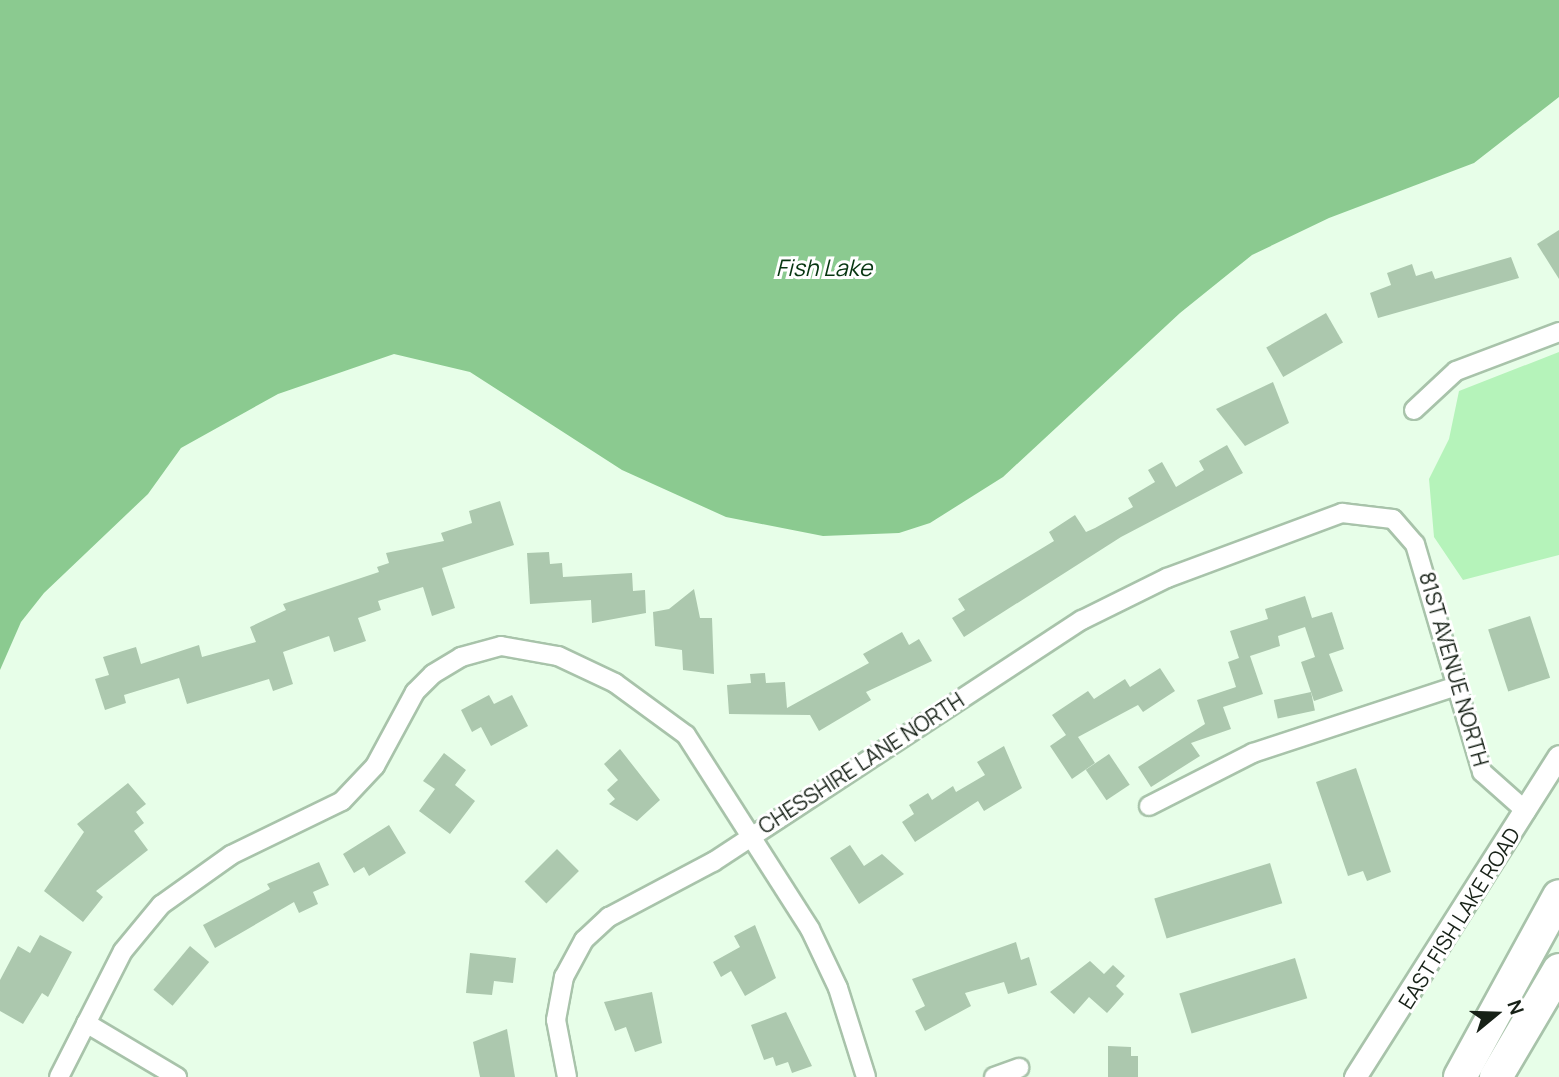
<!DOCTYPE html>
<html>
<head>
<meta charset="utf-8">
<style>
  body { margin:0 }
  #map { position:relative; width:1559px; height:1077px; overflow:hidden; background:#e7fee8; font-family:Manrope,sans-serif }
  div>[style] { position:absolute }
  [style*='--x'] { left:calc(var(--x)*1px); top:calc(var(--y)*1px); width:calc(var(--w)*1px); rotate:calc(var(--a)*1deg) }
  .green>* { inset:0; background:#b5f3ba }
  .water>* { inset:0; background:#8bca90 }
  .building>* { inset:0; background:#acc8ae; transform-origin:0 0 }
  .roads { filter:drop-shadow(2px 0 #a8c3aa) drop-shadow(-2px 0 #a8c3aa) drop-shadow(0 2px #a8c3aa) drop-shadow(0 -2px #a8c3aa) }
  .minor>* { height:18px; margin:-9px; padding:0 9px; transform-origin:9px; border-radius:9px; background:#fff }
  .tertiary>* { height:21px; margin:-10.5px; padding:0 10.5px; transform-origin:10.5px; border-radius:10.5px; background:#fff }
  .motorway>* { height:32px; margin:-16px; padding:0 16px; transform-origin:16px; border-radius:16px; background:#fff }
  span { translate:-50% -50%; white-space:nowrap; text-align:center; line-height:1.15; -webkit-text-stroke:6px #fff; paint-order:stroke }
  .street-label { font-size:21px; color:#172117 }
  .water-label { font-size:23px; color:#073611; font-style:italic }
  .north { position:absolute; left:1461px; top:979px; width:70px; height:70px; -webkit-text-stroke:5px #fff; paint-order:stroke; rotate:71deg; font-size:19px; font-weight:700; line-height:28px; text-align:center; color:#172117 }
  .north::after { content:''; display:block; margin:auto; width:24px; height:32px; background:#172117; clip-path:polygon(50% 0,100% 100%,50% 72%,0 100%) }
</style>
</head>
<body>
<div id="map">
  <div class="green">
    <div style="clip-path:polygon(1559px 352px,1559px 555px,1463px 580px,1434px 537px,1429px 479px,1449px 439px,1459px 391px)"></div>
  </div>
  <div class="water">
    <div style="clip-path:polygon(0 0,1559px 0,1559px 97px,1474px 163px,1329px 218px,1252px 255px,1180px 313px,1003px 477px,930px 523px,899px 533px,823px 536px,726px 517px,622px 470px,470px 372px,394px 354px,278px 394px,181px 448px,148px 494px,44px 593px,21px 622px,0 670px)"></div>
  </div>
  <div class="building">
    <div style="clip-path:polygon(1559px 230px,1559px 279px,1537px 244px)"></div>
    <div style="clip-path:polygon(1511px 257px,1519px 278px,1378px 318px,1370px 293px,1391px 285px,1387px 273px,1412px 264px,1416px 276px,1432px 271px,1435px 279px)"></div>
    <div style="left:1326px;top:313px;width:34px;height:69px;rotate:60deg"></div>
    <div style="clip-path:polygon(1273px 382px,1289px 423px,1245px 446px,1216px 409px)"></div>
    <div style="clip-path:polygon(1227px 445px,1243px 473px,1121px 537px,964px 637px,952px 618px,965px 610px,958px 599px,1054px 541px,1049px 532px,1075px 515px,1086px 532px,1095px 528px,1133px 507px,1128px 498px,1155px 482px,1148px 470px,1162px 462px,1176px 487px,1204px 470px,1199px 461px)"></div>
    <div style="clip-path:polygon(500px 501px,514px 545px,442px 568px,455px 608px,432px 616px,423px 587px,378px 601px,381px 610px,358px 618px,366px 641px,334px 652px,329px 636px,283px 652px,293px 684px,273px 691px,269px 679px,187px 704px,179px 678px,124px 695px,126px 703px,105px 710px,95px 679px,109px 675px,103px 657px,136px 647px,141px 664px,199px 645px,202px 657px,256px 642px,250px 627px,286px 610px,283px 604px,379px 572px,377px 567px,389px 563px,386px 553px,444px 541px,441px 533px,472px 523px,469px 511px)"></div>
    <div style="clip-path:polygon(549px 552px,550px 564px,562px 563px,563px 577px,632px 573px,633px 591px,645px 590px,646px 613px,592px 623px,591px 600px,530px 604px,527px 553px)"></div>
    <div style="clip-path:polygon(694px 589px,700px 618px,712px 618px,714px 674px,683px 670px,682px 650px,655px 646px,653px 612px,669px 609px)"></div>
    <div style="clip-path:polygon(1305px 596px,1312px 618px,1332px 612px,1344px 649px,1329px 654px,1343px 691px,1314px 701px,1301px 662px,1315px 657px,1305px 627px,1278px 636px,1280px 646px,1250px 656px,1263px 694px,1223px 707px,1231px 729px,1191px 743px,1200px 756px,1151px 787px,1138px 767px,1205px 724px,1197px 700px,1236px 687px,1228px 662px,1239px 658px,1230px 631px,1268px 619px,1265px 609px)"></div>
    <div style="left:1530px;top:616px;width:65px;height:44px;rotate:72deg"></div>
    <div style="clip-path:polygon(902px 632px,909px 645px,919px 639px,932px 661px,866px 692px,871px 700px,819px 731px,810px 715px,729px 714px,727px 685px,751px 683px,750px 674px,765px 673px,766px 683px,785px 682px,787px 708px,869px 663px,863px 654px)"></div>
    <div style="clip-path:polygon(1160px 668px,1175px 691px,1143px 712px,1138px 705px,1078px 737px,1095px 763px,1072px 779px,1050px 746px,1066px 735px,1052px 715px,1088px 691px,1094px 699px,1125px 679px,1130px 687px)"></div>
    <div style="left:1311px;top:692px;width:19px;height:38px;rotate:78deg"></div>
    <div style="clip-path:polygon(489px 695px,494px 704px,512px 695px,528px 726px,491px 746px,481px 727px,472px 732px,461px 710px)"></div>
    <div style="clip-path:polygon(1004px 746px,1022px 788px,984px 811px,978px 801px,915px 842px,902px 822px,914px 814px,909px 805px,928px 793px,932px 800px,953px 786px,956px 792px,985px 775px,977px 762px)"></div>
    <div style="clip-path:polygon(620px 749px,660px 800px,637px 821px,609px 804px,615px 799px,607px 790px,618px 780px,604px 764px)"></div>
    <div style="clip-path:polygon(444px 753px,466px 770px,455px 785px,475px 801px,450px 834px,419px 811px,435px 789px,423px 781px)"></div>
    <div style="left:1109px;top:754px;width:37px;height:28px;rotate:56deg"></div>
    <div style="clip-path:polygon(1356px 768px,1391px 872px,1367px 881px,1363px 871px,1348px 876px,1316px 782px)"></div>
    <div style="clip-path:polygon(128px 783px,146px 804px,136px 812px,144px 823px,134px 831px,148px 850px,96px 891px,103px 897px,83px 922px,44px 891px,84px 832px,77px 824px)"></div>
    <div style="clip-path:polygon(389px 825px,406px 853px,369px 876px,364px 867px,354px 873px,343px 854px)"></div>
    <div style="clip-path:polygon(850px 845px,864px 866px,882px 854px,904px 874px,859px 904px,830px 858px)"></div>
    <div style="left:557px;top:849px;width:31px;height:46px;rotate:45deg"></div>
    <div style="clip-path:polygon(319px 862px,329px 885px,313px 892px,318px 904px,299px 913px,294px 902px,215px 948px,203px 925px,270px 889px,267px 884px)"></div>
    <div style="left:1270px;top:863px;width:42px;height:121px;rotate:73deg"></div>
    <div style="clip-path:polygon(755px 925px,776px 978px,745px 996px,731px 971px,721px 977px,713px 962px,740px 947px,734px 936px)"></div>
    <div style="clip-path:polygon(40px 935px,72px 952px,48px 997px,42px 993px,23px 1024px,0 1011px,0 980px,18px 946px,30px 953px)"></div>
    <div style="clip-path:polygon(1016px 942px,1021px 960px,1029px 957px,1037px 985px,1008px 994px,1004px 982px,965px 993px,971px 1006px,925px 1031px,915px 1011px,925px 1006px,912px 979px)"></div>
    <div style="left:190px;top:946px;width:25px;height:57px;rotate:40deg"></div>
    <div style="clip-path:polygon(470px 953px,516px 958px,513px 983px,494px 981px,492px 995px,466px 993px)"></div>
    <div style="left:1295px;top:958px;width:42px;height:121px;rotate:73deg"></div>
    <div style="clip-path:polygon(1090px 961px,1104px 974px,1113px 965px,1125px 976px,1116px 986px,1124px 994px,1107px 1013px,1089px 997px,1074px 1014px,1050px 992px)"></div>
    <div style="clip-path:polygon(652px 992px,662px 1043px,635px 1052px,626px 1027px,615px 1031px,604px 1002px)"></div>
    <div style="clip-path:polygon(786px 1012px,812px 1066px,792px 1073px,788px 1062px,776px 1066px,773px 1057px,764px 1060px,751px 1025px)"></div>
    <div style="clip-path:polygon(507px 1029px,515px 1077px,480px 1077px,473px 1042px)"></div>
    <div style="clip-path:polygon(1108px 1046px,1131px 1047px,1131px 1056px,1138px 1056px,1138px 1077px,1108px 1077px)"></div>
  </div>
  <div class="roads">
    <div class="minor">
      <div style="--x:1414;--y:410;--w:57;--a:-42.9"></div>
      <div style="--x:1456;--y:371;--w:110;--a:-20.7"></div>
      <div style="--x:1149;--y:806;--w:117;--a:-27"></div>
      <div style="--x:1253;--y:753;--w:215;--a:-18.2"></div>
      <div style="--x:86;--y:1023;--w:106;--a:30.7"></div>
      <div style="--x:59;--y:1077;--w:141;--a:-63.1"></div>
      <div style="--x:123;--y:951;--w:60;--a:-50.4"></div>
      <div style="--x:161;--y:905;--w:86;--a:-35.5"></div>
      <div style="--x:231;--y:855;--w:123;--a:-25.9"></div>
      <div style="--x:342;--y:801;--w:48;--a:-46.7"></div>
      <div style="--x:375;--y:766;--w:84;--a:-61.6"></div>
      <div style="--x:415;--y:692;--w:25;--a:-45"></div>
      <div style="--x:433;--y:674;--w:33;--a:-31"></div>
      <div style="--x:461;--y:657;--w:41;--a:-15.4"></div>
      <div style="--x:501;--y:646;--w:58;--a:10"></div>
      <div style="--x:558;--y:656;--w:63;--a:25.3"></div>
      <div style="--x:615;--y:683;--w:88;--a:36.2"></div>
      <div style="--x:686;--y:735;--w:230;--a:57.4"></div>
      <div style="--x:810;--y:929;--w:65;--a:64.6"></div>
      <div style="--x:838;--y:988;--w:93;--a:72.5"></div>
      <div style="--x:567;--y:1077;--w:58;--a:-100.9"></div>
      <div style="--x:556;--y:1020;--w:44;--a:-79.5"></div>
      <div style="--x:564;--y:977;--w:42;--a:-61.6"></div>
      <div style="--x:584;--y:940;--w:34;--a:-43"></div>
      <div style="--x:609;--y:917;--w:118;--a:-27.9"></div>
      <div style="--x:713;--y:862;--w:441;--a:-33.3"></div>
      <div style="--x:1082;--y:620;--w:95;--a:-26.3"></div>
      <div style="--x:1167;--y:578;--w:187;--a:-20.4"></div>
      <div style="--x:1342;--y:513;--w:51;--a:6.7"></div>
      <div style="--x:1393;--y:519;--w:33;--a:49"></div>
      <div style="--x:1415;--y:544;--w:238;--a:73.6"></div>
      <div style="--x:1482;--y:772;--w:59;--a:41.6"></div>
      <div style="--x:994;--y:1077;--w:27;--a:-20"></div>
    </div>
    <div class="tertiary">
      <div style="--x:1355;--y:1077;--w:380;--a:-57.6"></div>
    </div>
    <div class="motorway">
      <div style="--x:1460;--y:1077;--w:206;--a:-61.3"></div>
      <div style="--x:1496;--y:1077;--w:124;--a:-59.5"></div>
    </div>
  </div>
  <div class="street-label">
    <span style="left:1454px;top:669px;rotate:74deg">81ST AVENUE NORTH</span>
    <span style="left:861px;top:763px;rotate:-33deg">CHESSHIRE LANE NORTH</span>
    <span style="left:1459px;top:918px;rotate:-58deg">EAST FISH LAKE ROAD</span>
  </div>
  <div class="water-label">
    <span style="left:824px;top:267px">Fish Lake</span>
  </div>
  <div class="north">N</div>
</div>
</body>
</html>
